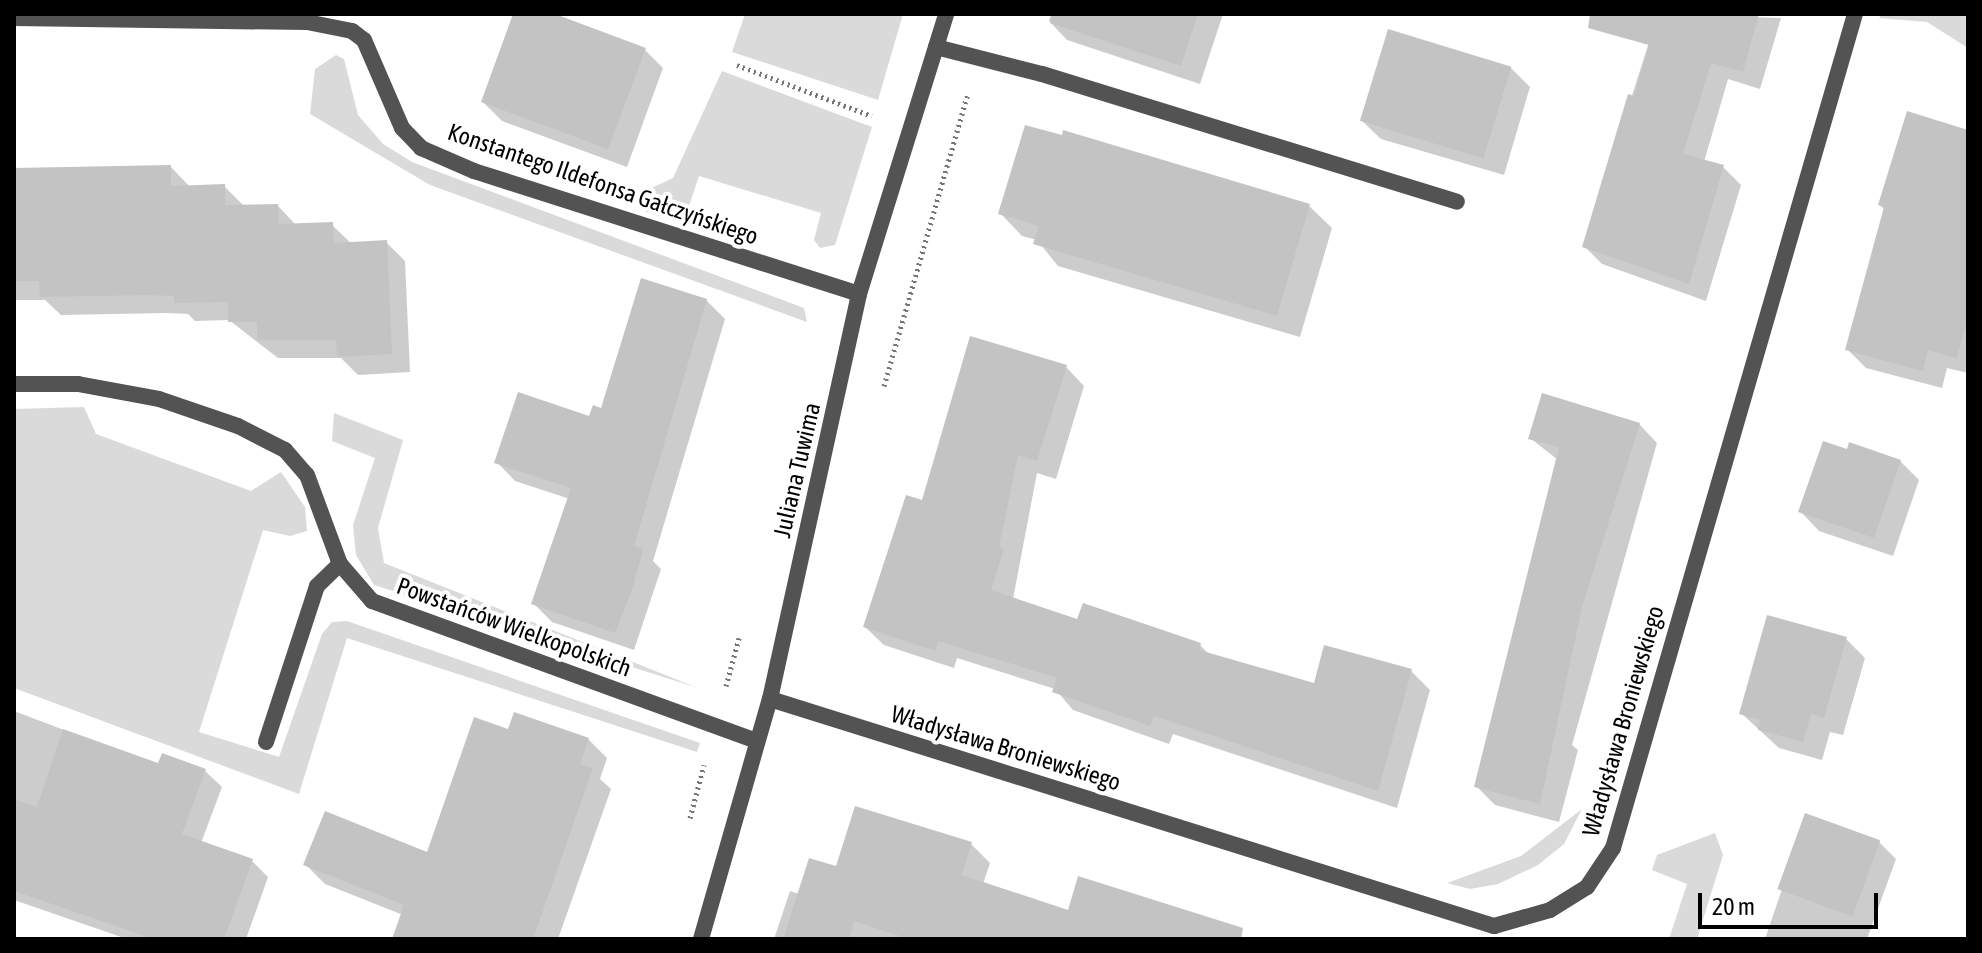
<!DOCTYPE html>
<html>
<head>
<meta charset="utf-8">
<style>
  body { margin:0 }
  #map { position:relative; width:1982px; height:953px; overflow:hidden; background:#fff; font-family:"Asap Condensed",sans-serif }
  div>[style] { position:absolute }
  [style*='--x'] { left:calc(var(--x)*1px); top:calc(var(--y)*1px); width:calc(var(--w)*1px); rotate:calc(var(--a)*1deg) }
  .green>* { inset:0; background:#dadada }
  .shadow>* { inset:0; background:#0003 }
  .building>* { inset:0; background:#c3c3c3; transform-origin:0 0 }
  .path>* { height:5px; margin-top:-2.5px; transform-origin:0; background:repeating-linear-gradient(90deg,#757575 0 2px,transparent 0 6px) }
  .service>* { height:16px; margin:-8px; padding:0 8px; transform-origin:8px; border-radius:8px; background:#535353 }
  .minor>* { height:16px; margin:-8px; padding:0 8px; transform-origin:8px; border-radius:8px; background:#535353 }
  span { translate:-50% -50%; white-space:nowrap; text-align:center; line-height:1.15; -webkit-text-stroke:8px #fff; paint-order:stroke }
  .street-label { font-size:24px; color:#000 }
  .frame { position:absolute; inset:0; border:16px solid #000; pointer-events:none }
  .scale { position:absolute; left:1698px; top:893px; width:180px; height:36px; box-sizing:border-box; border:4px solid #000; border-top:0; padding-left:10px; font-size:24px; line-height:28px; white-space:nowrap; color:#000; -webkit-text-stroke:6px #fff; paint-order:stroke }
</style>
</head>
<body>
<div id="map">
  <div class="green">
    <div style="clip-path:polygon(745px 14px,903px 14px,878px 100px,732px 52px)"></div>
    <div style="clip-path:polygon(1882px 14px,1968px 14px,1968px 48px,1927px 22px,1879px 18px)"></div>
    <div style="clip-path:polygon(336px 55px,344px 59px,358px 115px,383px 144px,412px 162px,804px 308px,807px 322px,430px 185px,310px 114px,315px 69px)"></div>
    <div style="clip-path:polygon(722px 71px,872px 127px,835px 245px,820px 248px,814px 240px,821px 213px,699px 176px,686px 215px,668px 219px,641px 210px,634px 196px,673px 178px)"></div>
    <div style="clip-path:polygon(84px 407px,96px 434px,251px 491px,281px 472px,305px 507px,307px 531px,290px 536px,263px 530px,199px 732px,279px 757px,322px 634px,332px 622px,347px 621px,700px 743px,697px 752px,347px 638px,299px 794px,14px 688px,14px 409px)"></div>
    <div style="clip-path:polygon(334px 413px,403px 440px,378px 528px,384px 563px,698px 688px,374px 585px,356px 555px,353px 525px,375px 458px,332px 441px)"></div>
    <div style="clip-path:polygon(1582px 809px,1564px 844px,1538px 865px,1498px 884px,1470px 889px,1447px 883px,1521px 856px)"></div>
    <div style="clip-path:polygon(1715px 833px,1723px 855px,1697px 939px,1669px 939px,1687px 884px,1652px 870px,1657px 855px)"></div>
  </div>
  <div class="shadow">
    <div style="clip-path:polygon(515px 14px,550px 14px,645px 50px,663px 68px,627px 167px,502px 121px,483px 102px)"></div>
    <div style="clip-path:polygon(1051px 14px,1223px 14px,1200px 84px,1067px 40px,1049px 21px)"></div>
    <div style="clip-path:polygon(1658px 14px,1781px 18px,1760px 89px,1728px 79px,1704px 162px,1723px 167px,1741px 185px,1706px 301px,1602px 264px,1584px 246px)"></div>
    <div style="clip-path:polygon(1511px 68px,1530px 87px,1504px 175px,1381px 139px,1362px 121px)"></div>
    <div style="clip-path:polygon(1968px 132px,1968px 373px,1947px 368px,1942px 388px,1866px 368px,1847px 349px,1885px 210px,1880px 205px)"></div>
    <div style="clip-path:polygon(171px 167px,190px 187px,224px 186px,243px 205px,278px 206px,297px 226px,332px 225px,352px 244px,386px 242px,405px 261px,410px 372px,358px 375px,341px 358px,278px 358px,229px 320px,195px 321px,188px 314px,167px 313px,61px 315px,45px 300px,14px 300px,14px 170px)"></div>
    <div style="clip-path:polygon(1309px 206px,1332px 228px,1300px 337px,1058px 266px,1037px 240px,1022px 236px,1000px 213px)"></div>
    <div style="clip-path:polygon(706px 300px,725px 319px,653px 561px,661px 569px,634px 650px,552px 622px,533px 603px,570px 499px,515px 481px,497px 462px,603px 410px)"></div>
    <div style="clip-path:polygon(1066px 367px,1084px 386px,1056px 479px,1037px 473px,1013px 599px,1078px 621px,1200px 645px,1210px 655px,1315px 686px,1411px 671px,1430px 690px,1397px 808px,1173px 734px,1169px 744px,1073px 710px,1055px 689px,957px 658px,954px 668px,884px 645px,865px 627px,923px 503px)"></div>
    <div style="clip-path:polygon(1639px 424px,1657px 443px,1572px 745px,1578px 750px,1559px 822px,1495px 805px,1476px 786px,1558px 460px,1530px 438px)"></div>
    <div style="clip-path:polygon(1900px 461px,1919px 480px,1893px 556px,1819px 531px,1801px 512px)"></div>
    <div style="clip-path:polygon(1846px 639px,1865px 658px,1843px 735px,1830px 732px,1822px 760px,1779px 748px,1741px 713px)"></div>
    <div style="clip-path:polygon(14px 711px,159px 766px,163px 756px,205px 771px,222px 787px,201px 843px,252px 861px,268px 877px,246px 939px,127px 939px,14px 900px)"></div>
    <div style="clip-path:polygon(509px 732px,588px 739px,607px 758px,600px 779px,611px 789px,558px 939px,394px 939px,403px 915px,325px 884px,306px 865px,429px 854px)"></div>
    <div style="clip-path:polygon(1807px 816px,1879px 842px,1896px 859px,1867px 939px,1765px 939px)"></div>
    <div style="clip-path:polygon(971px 844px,990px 863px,983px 884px,1069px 913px,1207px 939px,774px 939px,790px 891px,799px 894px,837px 869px)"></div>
  </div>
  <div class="building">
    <div style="clip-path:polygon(513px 14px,555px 14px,646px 48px,608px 149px,481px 102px)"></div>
    <div style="clip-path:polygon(1052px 14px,1198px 14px,1181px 66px,1050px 23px)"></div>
    <div style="clip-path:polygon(1590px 14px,1759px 14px,1743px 72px,1711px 63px,1683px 154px,1724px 165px,1689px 284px,1582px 247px,1628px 94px,1634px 96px,1649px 45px,1588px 28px)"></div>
    <div style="left:1388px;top:29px;width:129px;height:96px;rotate:17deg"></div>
    <div style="clip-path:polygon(1907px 111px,1968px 130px,1968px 315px,1957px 358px,1928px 350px,1923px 371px,1845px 350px,1884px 207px,1878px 205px)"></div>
    <div style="clip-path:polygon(1025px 125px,1062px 135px,1063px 130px,1310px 204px,1277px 316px,1033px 244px,1039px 226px,998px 214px)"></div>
    <div style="clip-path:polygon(171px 165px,171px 186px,225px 184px,225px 205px,278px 204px,279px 224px,333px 222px,334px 243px,387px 240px,392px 354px,337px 357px,336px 340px,257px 340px,257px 322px,228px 322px,228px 302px,174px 303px,174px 296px,147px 295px,40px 297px,39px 281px,14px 281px,14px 168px)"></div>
    <div style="clip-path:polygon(641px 278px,707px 299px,634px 546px,643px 549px,633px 587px,615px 633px,531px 604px,571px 488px,494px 463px,518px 392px,589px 416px,593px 405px,601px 408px)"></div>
    <div style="clip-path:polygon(970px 336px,1067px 365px,1037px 461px,1018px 455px,999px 547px,1004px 549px,991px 590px,1077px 619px,1083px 603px,1201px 643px,1199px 650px,1314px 683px,1324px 645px,1412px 669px,1378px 791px,1154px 716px,1150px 726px,1052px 692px,1057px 678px,938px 641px,935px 651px,863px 627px,906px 495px,922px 500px)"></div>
    <div style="clip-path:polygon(1542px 393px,1640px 423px,1582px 607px,1540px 804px,1474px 787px,1559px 447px,1528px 439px)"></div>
    <div style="clip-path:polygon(1823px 441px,1847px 449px,1849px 442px,1901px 460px,1874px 538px,1798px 512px)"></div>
    <div style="clip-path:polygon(1767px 615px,1847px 637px,1824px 718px,1811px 714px,1803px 742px,1758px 730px,1761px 720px,1739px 714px)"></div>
    <div style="clip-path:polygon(514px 712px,589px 738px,580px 764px,593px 768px,533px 939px,392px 939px,404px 905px,303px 865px,325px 811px,427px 852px,474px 717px,508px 729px)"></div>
    <div style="clip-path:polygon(63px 729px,158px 763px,162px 753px,206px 769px,182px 834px,253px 859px,224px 939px,154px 939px,14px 891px,14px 799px,37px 807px)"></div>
    <div style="clip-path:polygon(855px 806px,972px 842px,962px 875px,1068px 910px,1078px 876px,1243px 928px,1241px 939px,909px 939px,854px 921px,849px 939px,783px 939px,809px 858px,836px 866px)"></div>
    <div style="left:1805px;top:813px;width:80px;height:81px;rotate:20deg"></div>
  </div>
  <div class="path">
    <div style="--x:737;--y:65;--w:144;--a:20.7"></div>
    <div style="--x:884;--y:386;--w:302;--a:-74"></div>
    <div style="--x:726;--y:686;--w:50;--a:-74.8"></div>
    <div style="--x:690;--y:818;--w:55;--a:-75.2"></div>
  </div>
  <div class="service">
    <div style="--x:936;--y:47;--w:109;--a:14.3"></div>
    <div style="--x:1042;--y:74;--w:434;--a:17.1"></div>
    <div style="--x:266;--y:742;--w:164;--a:-71.9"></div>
    <div style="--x:317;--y:586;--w:32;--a:-44"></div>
  </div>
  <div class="minor">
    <div style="--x:14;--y:18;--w:293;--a:0.8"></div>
    <div style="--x:307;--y:22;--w:46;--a:11.3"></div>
    <div style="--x:352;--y:31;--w:15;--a:37"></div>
    <div style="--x:364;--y:40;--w:96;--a:66.6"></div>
    <div style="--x:402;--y:128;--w:28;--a:46"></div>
    <div style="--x:421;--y:148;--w:58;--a:23.5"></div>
    <div style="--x:474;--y:171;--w:404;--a:17.7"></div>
    <div style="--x:14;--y:384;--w:64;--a:0"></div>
    <div style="--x:78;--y:384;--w:82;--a:10.5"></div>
    <div style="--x:159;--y:399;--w:83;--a:18.9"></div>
    <div style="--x:238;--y:426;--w:53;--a:27.1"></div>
    <div style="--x:285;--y:450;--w:33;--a:49"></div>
    <div style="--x:307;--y:475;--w:95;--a:69.7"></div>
    <div style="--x:340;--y:564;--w:49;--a:49.1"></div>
    <div style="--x:372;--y:601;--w:410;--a:20"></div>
    <div style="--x:770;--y:699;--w:759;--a:17.41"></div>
    <div style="--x:1494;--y:926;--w:58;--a:-15.9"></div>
    <div style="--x:1550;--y:910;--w:44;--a:-31.9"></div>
    <div style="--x:1587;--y:887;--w:47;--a:-56.3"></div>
    <div style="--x:1613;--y:848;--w:868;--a:-73.82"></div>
    <div style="--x:701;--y:939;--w:250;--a:-74"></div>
    <div style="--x:770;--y:699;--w:415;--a:-77.6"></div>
    <div style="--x:859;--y:294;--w:293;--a:-72.7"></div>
  </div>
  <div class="street-label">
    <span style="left:603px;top:184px;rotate:19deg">Konstantego Ildefonsa Gałczyńskiego</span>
    <span style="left:797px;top:470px;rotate:-77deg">Juliana Tuwima</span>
    <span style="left:514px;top:627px;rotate:20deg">Powstańców Wielkopolskich</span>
    <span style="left:1623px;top:721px;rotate:-74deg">Władysława Broniewskiego</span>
    <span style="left:1006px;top:748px;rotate:17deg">Władysława Broniewskiego</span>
  </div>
  <div class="frame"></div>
  <div class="scale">20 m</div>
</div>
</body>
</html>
